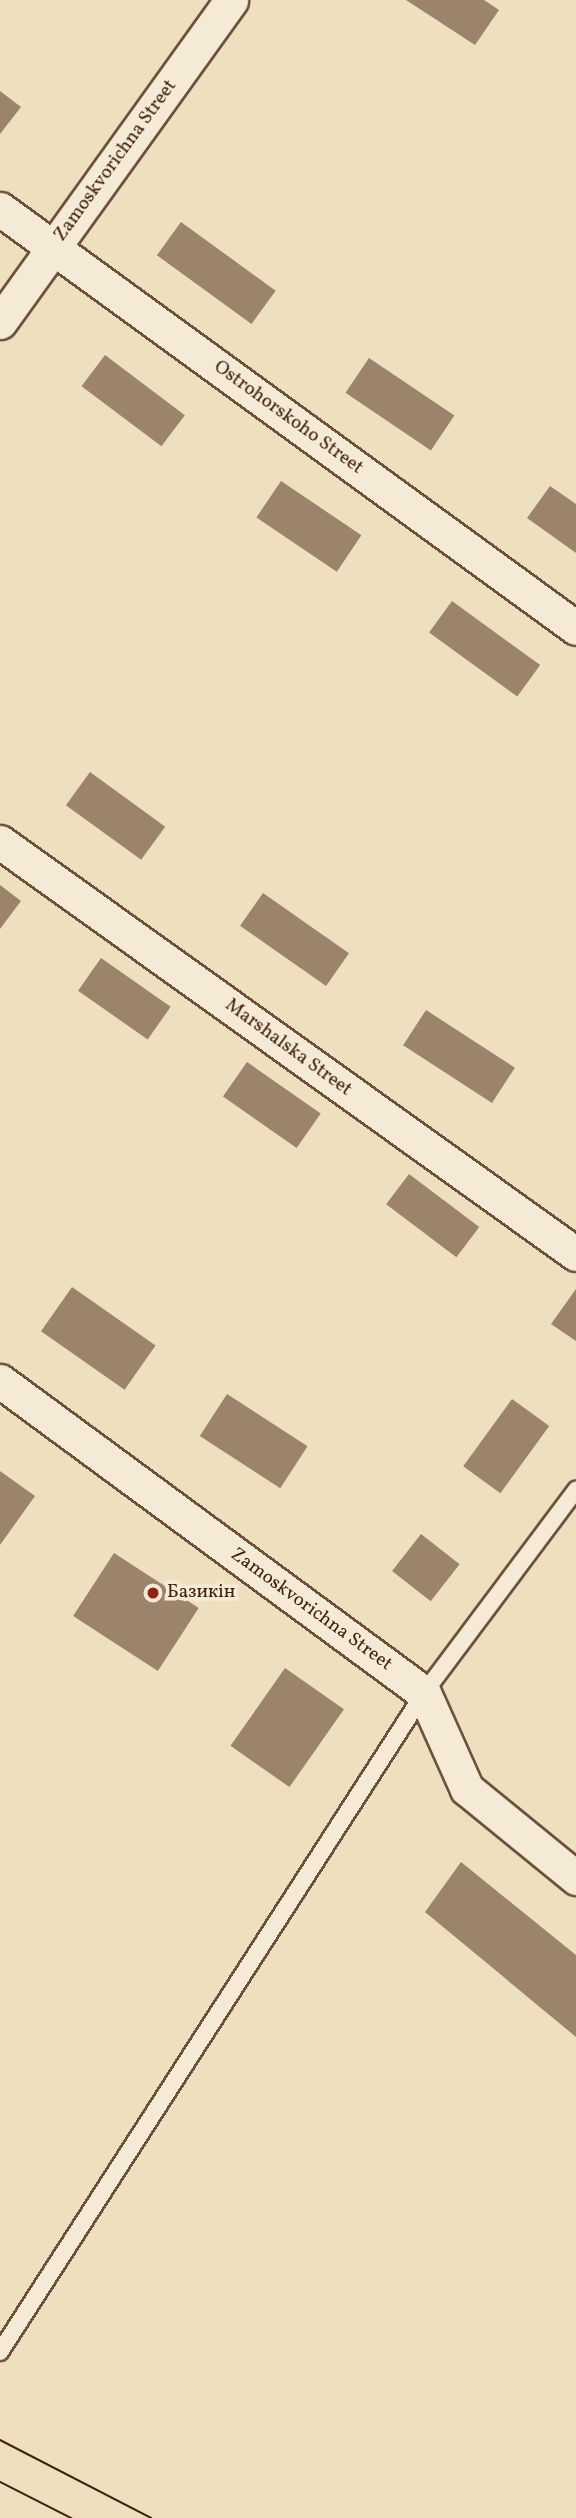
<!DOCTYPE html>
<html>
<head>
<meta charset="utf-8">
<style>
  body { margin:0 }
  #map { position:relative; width:576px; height:2518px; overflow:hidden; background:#eedfbf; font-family:Vollkorn,serif }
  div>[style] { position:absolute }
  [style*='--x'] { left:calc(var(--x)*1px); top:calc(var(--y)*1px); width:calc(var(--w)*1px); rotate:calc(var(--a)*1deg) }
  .building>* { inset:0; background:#9b846b; transform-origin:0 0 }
  .roads { filter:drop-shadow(2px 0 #6c513c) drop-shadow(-2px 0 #6c513c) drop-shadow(0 2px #6c513c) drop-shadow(0 -2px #6c513c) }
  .service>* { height:16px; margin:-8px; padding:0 8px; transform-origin:8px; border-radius:8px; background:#f4ead5 }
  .minor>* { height:33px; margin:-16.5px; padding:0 16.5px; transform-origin:16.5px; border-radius:16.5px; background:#f4ead5 }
  .tram>* { height:2px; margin:-1px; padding:0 1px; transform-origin:1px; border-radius:1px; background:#412211 }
  .dots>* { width:19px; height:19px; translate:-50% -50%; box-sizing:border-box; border:4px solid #f4ead5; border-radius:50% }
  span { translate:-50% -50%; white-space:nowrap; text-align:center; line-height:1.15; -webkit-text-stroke:7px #f4ead5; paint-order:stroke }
  .street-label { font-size:19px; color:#412211 }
  .poi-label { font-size:19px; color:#412211 }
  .left { translate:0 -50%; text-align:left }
</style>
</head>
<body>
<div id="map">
  <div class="building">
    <div style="clip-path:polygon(406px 0,484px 0,499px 10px,475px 45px)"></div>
    <div style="clip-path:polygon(0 91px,21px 107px,0 134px)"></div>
    <div style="left:181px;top:222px;width:117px;height:41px;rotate:36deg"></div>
    <div style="left:105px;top:355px;width:100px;height:39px;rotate:37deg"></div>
    <div style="left:369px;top:358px;width:103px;height:42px;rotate:34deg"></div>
    <div style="left:281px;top:481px;width:97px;height:44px;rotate:34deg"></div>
    <div style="clip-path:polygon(550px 486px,576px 504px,576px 553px,527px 518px)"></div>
    <div style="left:452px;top:601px;width:109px;height:39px;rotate:36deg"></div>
    <div style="left:90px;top:772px;width:93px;height:41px;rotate:36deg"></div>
    <div style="clip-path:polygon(0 885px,21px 901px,0 929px)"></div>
    <div style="left:263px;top:893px;width:105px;height:40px;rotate:35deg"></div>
    <div style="left:101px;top:958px;width:85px;height:40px;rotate:35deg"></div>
    <div style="left:426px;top:1010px;width:106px;height:42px;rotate:33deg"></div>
    <div style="left:247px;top:1062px;width:90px;height:42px;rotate:35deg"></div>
    <div style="left:409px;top:1174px;width:88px;height:38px;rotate:37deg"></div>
    <div style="left:72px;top:1287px;width:102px;height:54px;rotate:35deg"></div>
    <div style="clip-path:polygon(576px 1289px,576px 1341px,551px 1324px)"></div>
    <div style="left:227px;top:1394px;width:96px;height:50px;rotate:33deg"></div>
    <div style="left:512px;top:1399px;width:46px;height:83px;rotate:36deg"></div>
    <div style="clip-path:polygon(0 1471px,35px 1496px,0 1545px)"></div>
    <div style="left:421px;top:1534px;width:49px;height:47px;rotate:38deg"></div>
    <div style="left:114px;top:1553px;width:101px;height:75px;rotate:33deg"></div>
    <div style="left:285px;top:1668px;width:72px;height:95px;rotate:35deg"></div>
    <div style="clip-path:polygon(461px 1862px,576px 1955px,576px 2037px,425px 1912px)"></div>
  </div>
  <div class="roads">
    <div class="service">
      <div style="--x:0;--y:2352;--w:784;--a:-57.24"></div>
      <div style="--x:424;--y:1693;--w:254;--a:-53.2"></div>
    </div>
    <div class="minor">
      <div style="--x:0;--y:209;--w:712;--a:36.03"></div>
      <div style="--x:0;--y:322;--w:396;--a:-54.3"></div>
      <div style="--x:0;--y:842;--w:708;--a:35.58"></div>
      <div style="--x:0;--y:1381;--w:526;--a:36.35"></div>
      <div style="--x:424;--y:1693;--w:105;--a:65.9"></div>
      <div style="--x:467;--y:1789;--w:141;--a:39.2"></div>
    </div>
  </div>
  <div class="tram">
    <div style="--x:0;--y:2440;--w:170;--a:27.3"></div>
    <div style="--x:0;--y:2482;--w:80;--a:26.9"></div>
  </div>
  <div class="dots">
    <div style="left:153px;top:1593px;background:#8f2418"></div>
  </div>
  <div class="street-label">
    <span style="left:116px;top:161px;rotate:-54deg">Zamoskvorichna Street</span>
    <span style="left:288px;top:418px;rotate:36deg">Ostrohorskoho Street</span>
    <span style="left:288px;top:1048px;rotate:36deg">Marshalska Street</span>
    <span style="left:311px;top:1610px;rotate:36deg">Zamoskvorichna Street</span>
  </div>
  <div class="poi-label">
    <span class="left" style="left:167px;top:1593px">Базикін</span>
  </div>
</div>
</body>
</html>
